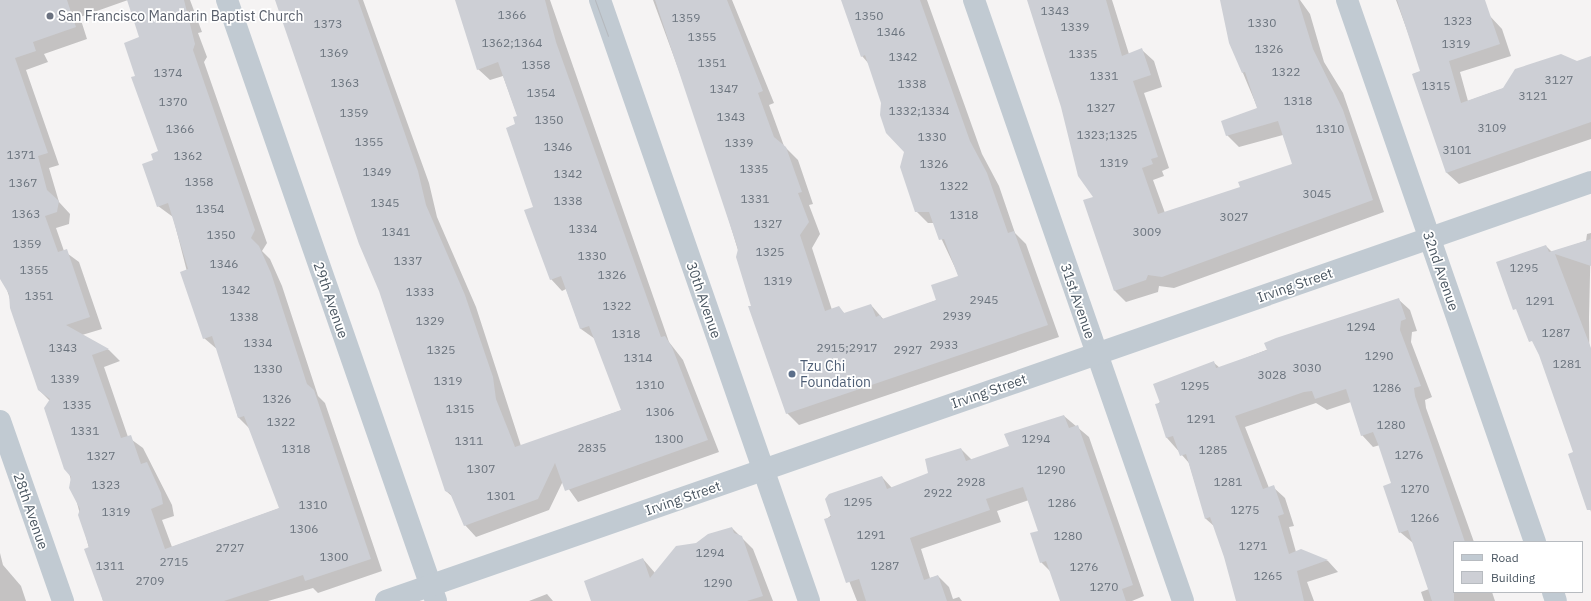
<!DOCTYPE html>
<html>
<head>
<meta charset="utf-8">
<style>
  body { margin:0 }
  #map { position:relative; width:1591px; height:601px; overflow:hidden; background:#f5f3f3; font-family:"IBM Plex Sans",sans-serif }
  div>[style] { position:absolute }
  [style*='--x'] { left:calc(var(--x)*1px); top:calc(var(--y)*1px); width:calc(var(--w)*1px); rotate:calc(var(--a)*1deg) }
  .shadow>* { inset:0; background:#0003 }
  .building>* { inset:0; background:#cdcfd5 }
  .minor>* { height:22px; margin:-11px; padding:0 11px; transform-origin:11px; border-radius:11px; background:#c1cad2 }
  .tram>* { height:1px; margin:-0.5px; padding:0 0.5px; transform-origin:0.5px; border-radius:0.5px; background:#b5b8bd }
  .dots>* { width:11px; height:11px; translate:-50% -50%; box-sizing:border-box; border:2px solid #fff; border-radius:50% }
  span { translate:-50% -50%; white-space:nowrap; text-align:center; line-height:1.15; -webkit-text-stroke:3.5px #fff; paint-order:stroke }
  .number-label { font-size:12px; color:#6b747e }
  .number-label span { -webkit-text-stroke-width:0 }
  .worship-label { font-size:14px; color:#5b616d }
  .left { translate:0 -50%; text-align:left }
  .street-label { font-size:14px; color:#4a5661 }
  .service-label { font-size:14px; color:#4e5e75 }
  .legend { position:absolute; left:1453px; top:541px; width:130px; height:52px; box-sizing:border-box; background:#fff; border:1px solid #b7bbc0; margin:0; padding:5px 7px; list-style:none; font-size:12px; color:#4a5661 }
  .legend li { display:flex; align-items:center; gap:8px; height:20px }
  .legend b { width:20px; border:1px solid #b7bbc0 }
</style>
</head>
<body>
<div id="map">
  <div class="shadow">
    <div style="clip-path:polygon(evenodd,0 0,190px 0,202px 32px,198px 33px,207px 57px,204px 62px,267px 243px,262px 251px,270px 259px,282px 286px,318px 396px,325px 403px,382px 571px,318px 593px,313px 588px,268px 601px,103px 601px,50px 401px,39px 390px,0 268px,0 0,128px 0,141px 38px,137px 76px,160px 152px,154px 161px,158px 206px,173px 217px,204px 338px,218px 350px,238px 417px,250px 429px,280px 508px,172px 547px,162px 520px,174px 516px,172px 505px,143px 448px,128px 437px,104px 367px,120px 361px,109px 350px,82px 335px,102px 329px,79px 262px,64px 251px,56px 228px,69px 224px,70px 214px,59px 202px,49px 168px,59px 165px,26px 70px,48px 62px,44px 54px,87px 39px,80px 17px,128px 0)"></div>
    <div style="clip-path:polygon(276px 0,363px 0,429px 183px,437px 217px,476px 307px,521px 446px,622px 410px,595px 339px,581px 329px,566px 289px,562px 291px,551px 279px,517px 125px,518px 117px,503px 76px,490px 80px,478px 69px,456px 0,550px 0,669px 342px,683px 360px,719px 452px,578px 502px,563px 481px,549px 510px,476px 537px,465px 525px,454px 498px,446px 491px,380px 291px)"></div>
    <div style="clip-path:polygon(653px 0,732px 0,774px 103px,769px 105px,784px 146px,798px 160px,813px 204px,809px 205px,820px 234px,812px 248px,832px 310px,838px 307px,845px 314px,871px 305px,884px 320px,937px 300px,959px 276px,934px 223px,928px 223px,916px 211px,905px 152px,869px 64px,862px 56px,844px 0,927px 0,982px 154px,999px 186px,1015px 233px,1026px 244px,1059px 337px,799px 425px,787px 413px,706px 144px)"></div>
    <div style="clip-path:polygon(1028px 0,1112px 0,1129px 54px,1142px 50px,1154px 61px,1162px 87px,1144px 93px,1169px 168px,1162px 171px,1164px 176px,1153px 180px,1165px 213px,1241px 188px,1293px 164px,1283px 135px,1239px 147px,1227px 135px,1258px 109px,1230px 42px,1221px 0,1300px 0,1310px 14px,1324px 62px,1343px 93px,1384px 212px,1174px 288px,1159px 286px,1158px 292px,1126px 302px,1115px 291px,1095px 197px)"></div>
    <div style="clip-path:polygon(1396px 0,1475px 0,1502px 29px,1511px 56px,1460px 72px,1468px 101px,1591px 57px,1591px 139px,1459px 184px,1447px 173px,1413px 74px,1422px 71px)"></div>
    <div style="clip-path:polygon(1591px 233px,1589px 318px,1591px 512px,1574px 453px,1546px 246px,1552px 252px,1586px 241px,1587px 234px)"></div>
    <div style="clip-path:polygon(1398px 299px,1410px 310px,1417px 331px,1412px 332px,1411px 342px,1432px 397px,1425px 400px,1426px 408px,1474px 542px,1454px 542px,1454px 592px,1492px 592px,1495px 601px,1424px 601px,1421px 592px,1429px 589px,1413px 543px,1400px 532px,1392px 484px,1380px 445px,1373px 447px,1362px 435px,1351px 402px,1327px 410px,1316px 403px,1245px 427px,1269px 488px,1273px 487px,1285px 498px,1294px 526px,1289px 527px,1296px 552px,1301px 550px,1328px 561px,1338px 572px,1307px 582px,1314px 601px,1239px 601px,1215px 527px,1206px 519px,1189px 463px,1167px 438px,1156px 405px,1213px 362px,1220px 368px)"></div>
    <div style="clip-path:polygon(1064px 416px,1089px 437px,1144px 596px,1132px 601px,1061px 601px,1051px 572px,1041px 562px,1040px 531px,1029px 500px,997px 511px,1001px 522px,921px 549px,930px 578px,938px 576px,949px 587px,953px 599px,959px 597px,962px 601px,857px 601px,825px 520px,882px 477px,892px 488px,929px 474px,961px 449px,972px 460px,1010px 447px)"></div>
    <div style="clip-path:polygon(732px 528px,753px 549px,773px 601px,592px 601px,643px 559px,655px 573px,696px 544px)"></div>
    <div style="clip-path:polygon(0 553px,3px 565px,21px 586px,26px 601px,0 601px)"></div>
    <div style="clip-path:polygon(547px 594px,553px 601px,529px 601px)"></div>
  </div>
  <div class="building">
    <div style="clip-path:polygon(0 0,67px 0,76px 27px,33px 42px,36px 51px,15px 58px,48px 153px,38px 156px,47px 190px,59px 201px,57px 212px,45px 216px,58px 252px,67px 249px,90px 317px,66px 325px,109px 349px,92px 355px,121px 438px,131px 435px,141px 464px,147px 462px,161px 493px,163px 504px,151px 509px,165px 549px,279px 508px,244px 416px,238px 418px,212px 336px,203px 339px,180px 272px,188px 269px,168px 203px,157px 207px,142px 164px,153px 160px,151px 154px,158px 151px,131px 77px,135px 76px,124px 43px,139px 37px,127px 0,184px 0,195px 44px,193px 50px,255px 230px,251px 238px,259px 246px,271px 273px,307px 384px,314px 390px,371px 559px,305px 581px,303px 575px,224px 601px,103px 601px,84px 549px,89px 547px,78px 515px,80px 509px,69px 488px,71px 477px,64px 469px,44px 408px,50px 399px,38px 390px,10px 308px,9px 294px,0 279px)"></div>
    <div style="clip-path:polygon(275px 0,358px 0,418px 171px,426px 205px,465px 295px,493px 377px,496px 399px,515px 447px,621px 410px,589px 326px,580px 329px,561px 276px,550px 280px,524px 210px,533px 207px,506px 128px,515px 124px,513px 117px,517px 116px,498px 62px,477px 70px,455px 0,545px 0,556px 42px,661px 337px,665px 336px,672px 347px,708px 440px,565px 491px,555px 463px,538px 499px,464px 526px,450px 493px,445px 491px,379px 291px,359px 244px)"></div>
    <div style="clip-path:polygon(655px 0,727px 0,763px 91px,758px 93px,774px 137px,786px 147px,802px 192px,798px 193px,809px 222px,800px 235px,825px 311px,839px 306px,844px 313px,871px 304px,876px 317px,880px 315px,882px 319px,936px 300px,931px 285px,958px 276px,944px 239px,939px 240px,929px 212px,915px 212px,900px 167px,904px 152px,886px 133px,880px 115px,881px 103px,865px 55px,861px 57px,841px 0,920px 0,970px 141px,987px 173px,1008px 233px,1014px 231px,1048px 325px,786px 414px,748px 306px,751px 306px,736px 257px,738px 249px)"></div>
    <div style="clip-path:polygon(1027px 0,1106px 0,1122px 56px,1142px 48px,1151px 75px,1133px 81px,1158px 157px,1151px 159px,1153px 164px,1142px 168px,1158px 214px,1240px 187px,1238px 182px,1292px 164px,1278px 121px,1226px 136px,1221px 121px,1257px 108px,1245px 72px,1242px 73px,1229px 43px,1220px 0,1298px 0,1313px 49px,1343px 110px,1373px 200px,1162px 277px,1148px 275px,1146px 280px,1114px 291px,1083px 200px,1093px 197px,1078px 176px,1061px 107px)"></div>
    <div style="clip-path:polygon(1397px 0,1485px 0,1500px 44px,1449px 61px,1461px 103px,1503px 88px,1515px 69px,1561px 54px,1577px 61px,1591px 56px,1591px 122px,1446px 173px,1412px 74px,1420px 71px)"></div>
    <div style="clip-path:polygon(1591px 239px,1591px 266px,1555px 254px,1591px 348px,1591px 510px,1587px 510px,1568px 454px,1573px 452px,1539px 355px,1532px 341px,1529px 342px,1516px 309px,1513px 310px,1496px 262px,1546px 245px,1549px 252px)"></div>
    <div style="clip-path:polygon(1399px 298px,1406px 319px,1401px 321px,1400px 330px,1421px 386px,1414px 388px,1415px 396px,1465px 542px,1454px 542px,1454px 601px,1432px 601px,1408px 530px,1399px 533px,1383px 486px,1391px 483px,1378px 444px,1373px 432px,1361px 436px,1346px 389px,1315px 399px,1312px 391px,1304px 392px,1235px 416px,1263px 489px,1274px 485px,1284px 514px,1278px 516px,1289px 554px,1301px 549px,1328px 560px,1297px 571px,1304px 601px,1236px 601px,1224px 557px,1210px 517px,1205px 519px,1186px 454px,1180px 456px,1173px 436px,1166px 438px,1155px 404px,1160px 403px,1153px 384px,1214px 361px,1216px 368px,1267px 350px,1264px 343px,1276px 338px)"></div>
    <div style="clip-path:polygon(1064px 415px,1069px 428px,1078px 425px,1122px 552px,1133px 585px,1122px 589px,1126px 601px,1060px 601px,1046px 561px,1040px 563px,1030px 533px,1038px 531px,1023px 487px,986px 499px,990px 510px,910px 538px,924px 580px,938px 575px,947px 601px,866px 601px,859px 579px,846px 583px,824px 519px,831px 517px,825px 499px,829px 494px,882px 476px,887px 489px,928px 473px,925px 459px,961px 448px,966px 461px,1009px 446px,1004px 434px)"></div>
    <div style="clip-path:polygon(732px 527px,734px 533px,742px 536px,763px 596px,747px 601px,591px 601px,584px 581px,643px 558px,650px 578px,676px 546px,696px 543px,708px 534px)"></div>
  </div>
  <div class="minor">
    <div style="--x:227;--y:0;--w:636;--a:70.82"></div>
    <div style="--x:600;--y:0;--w:636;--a:70.82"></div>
    <div style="--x:974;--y:0;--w:636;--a:70.82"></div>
    <div style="--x:1347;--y:0;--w:574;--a:70.87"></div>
    <div style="--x:0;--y:421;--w:191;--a:70.7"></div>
    <div style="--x:1553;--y:592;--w:9;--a:72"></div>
    <div style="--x:386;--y:601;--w:1276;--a:-19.17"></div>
  </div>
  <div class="tram">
    <div style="--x:595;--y:0;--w:38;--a:70"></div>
  </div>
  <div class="dots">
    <div style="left:50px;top:16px;background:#6b7280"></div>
    <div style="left:792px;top:374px;background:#5c6f8a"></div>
  </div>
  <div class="number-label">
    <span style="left:1055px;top:11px">1343</span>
    <span style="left:512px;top:15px">1366</span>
    <span style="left:869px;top:16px">1350</span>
    <span style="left:686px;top:18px">1359</span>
    <span style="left:1458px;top:21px">1323</span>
    <span style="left:1262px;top:23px">1330</span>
    <span style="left:328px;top:24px">1373</span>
    <span style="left:1075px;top:27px">1339</span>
    <span style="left:891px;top:32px">1346</span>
    <span style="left:702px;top:37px">1355</span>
    <span style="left:512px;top:43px">1362;1364</span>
    <span style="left:1456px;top:44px">1319</span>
    <span style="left:1269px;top:49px">1326</span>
    <span style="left:334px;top:53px">1369</span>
    <span style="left:1083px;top:54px">1335</span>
    <span style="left:903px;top:57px">1342</span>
    <span style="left:712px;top:63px">1351</span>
    <span style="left:536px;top:65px">1358</span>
    <span style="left:1286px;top:72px">1322</span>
    <span style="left:168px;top:73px">1374</span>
    <span style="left:1104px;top:76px">1331</span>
    <span style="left:1559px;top:80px">3127</span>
    <span style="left:345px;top:83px">1363</span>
    <span style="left:912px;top:84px">1338</span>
    <span style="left:1436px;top:86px">1315</span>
    <span style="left:724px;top:89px">1347</span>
    <span style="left:541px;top:93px">1354</span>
    <span style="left:1533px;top:96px">3121</span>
    <span style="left:1298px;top:101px">1318</span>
    <span style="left:173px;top:102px">1370</span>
    <span style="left:1101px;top:108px">1327</span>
    <span style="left:919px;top:111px">1332;1334</span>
    <span style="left:354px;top:113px">1359</span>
    <span style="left:731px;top:117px">1343</span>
    <span style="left:549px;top:120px">1350</span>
    <span style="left:1492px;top:128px">3109</span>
    <span style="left:180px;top:129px">1366</span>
    <span style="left:1330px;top:129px">1310</span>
    <span style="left:1107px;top:135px">1323;1325</span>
    <span style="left:932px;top:137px">1330</span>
    <span style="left:369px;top:142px">1355</span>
    <span style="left:739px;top:143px">1339</span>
    <span style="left:558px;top:147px">1346</span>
    <span style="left:1457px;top:150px">3101</span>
    <span style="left:21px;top:155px">1371</span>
    <span style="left:188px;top:156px">1362</span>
    <span style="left:1114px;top:163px">1319</span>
    <span style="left:934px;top:164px">1326</span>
    <span style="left:754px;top:169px">1335</span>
    <span style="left:377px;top:172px">1349</span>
    <span style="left:568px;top:174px">1342</span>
    <span style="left:199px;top:182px">1358</span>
    <span style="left:23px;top:183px">1367</span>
    <span style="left:954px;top:186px">1322</span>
    <span style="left:1317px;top:194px">3045</span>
    <span style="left:755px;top:199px">1331</span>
    <span style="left:568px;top:201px">1338</span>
    <span style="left:385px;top:203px">1345</span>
    <span style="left:210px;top:209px">1354</span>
    <span style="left:26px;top:214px">1363</span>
    <span style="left:964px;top:215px">1318</span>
    <span style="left:1234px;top:217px">3027</span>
    <span style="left:768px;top:224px">1327</span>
    <span style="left:583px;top:229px">1334</span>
    <span style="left:396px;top:232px">1341</span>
    <span style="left:1147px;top:232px">3009</span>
    <span style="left:221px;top:235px">1350</span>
    <span style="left:27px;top:244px">1359</span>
    <span style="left:770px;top:252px">1325</span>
    <span style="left:592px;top:256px">1330</span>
    <span style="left:408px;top:261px">1337</span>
    <span style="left:224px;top:264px">1346</span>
    <span style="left:1524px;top:268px">1295</span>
    <span style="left:34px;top:270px">1355</span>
    <span style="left:612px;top:275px">1326</span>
    <span style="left:778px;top:281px">1319</span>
    <span style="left:236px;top:290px">1342</span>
    <span style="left:420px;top:292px">1333</span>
    <span style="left:39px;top:296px">1351</span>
    <span style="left:984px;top:300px">2945</span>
    <span style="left:1540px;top:301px">1291</span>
    <span style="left:617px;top:306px">1322</span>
    <span style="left:957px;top:316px">2939</span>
    <span style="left:244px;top:317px">1338</span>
    <span style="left:430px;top:321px">1329</span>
    <span style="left:1361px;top:327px">1294</span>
    <span style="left:1556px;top:333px">1287</span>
    <span style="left:626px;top:334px">1318</span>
    <span style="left:258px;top:343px">1334</span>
    <span style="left:944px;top:345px">2933</span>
    <span style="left:63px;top:348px">1343</span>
    <span style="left:847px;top:348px">2915;2917</span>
    <span style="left:441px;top:350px">1325</span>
    <span style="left:908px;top:350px">2927</span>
    <span style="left:1379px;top:356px">1290</span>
    <span style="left:638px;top:358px">1314</span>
    <span style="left:1567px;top:364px">1281</span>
    <span style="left:1307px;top:368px">3030</span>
    <span style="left:268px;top:369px">1330</span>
    <span style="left:1272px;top:375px">3028</span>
    <span style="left:65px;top:379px">1339</span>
    <span style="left:448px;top:381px">1319</span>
    <span style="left:650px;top:385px">1310</span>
    <span style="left:1195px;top:386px">1295</span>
    <span style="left:1387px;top:388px">1286</span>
    <span style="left:277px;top:399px">1326</span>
    <span style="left:77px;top:405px">1335</span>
    <span style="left:460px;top:409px">1315</span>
    <span style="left:660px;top:412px">1306</span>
    <span style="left:1201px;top:419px">1291</span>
    <span style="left:281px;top:422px">1322</span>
    <span style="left:1391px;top:425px">1280</span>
    <span style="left:85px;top:431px">1331</span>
    <span style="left:669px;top:439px">1300</span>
    <span style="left:1036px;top:439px">1294</span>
    <span style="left:469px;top:441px">1311</span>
    <span style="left:592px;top:448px">2835</span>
    <span style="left:296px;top:449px">1318</span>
    <span style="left:1213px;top:450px">1285</span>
    <span style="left:1409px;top:455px">1276</span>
    <span style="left:101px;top:456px">1327</span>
    <span style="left:481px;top:469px">1307</span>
    <span style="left:1051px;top:470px">1290</span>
    <span style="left:971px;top:482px">2928</span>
    <span style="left:1228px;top:482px">1281</span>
    <span style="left:106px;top:485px">1323</span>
    <span style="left:1415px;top:489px">1270</span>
    <span style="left:938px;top:493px">2922</span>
    <span style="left:501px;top:496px">1301</span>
    <span style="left:858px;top:502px">1295</span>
    <span style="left:1062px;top:503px">1286</span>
    <span style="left:313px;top:505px">1310</span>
    <span style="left:1245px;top:510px">1275</span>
    <span style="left:116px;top:512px">1319</span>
    <span style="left:1425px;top:518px">1266</span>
    <span style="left:304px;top:529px">1306</span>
    <span style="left:871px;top:535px">1291</span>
    <span style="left:1068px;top:536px">1280</span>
    <span style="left:1253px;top:546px">1271</span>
    <span style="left:230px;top:548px">2727</span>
    <span style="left:710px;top:553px">1294</span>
    <span style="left:334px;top:557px">1300</span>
    <span style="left:174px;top:562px">2715</span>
    <span style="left:110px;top:566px">1311</span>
    <span style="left:885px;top:566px">1287</span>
    <span style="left:1084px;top:567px">1276</span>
    <span style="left:1268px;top:576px">1265</span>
    <span style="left:150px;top:581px">2709</span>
    <span style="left:718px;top:583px">1290</span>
    <span style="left:1104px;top:587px">1270</span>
  </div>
  <div class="worship-label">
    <span class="left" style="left:58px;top:16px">San Francisco Mandarin Baptist Church</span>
  </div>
  <div class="street-label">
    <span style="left:1441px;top:271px;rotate:71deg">32nd Avenue</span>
    <span style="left:1295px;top:285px;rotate:-19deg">Irving Street</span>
    <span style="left:331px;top:300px;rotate:71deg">29th Avenue</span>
    <span style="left:704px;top:300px;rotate:71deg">30th Avenue</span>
    <span style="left:1078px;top:301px;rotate:71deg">31st Avenue</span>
    <span style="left:989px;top:391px;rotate:-19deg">Irving Street</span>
    <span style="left:683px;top:498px;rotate:-19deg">Irving Street</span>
    <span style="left:31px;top:511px;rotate:71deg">28th Avenue</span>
  </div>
  <div class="service-label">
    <span class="left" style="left:800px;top:374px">Tzu Chi<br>Foundation</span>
  </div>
  <ul class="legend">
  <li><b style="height:5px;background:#c1cad2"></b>Road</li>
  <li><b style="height:11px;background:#cdcfd5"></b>Building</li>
  </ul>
</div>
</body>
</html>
